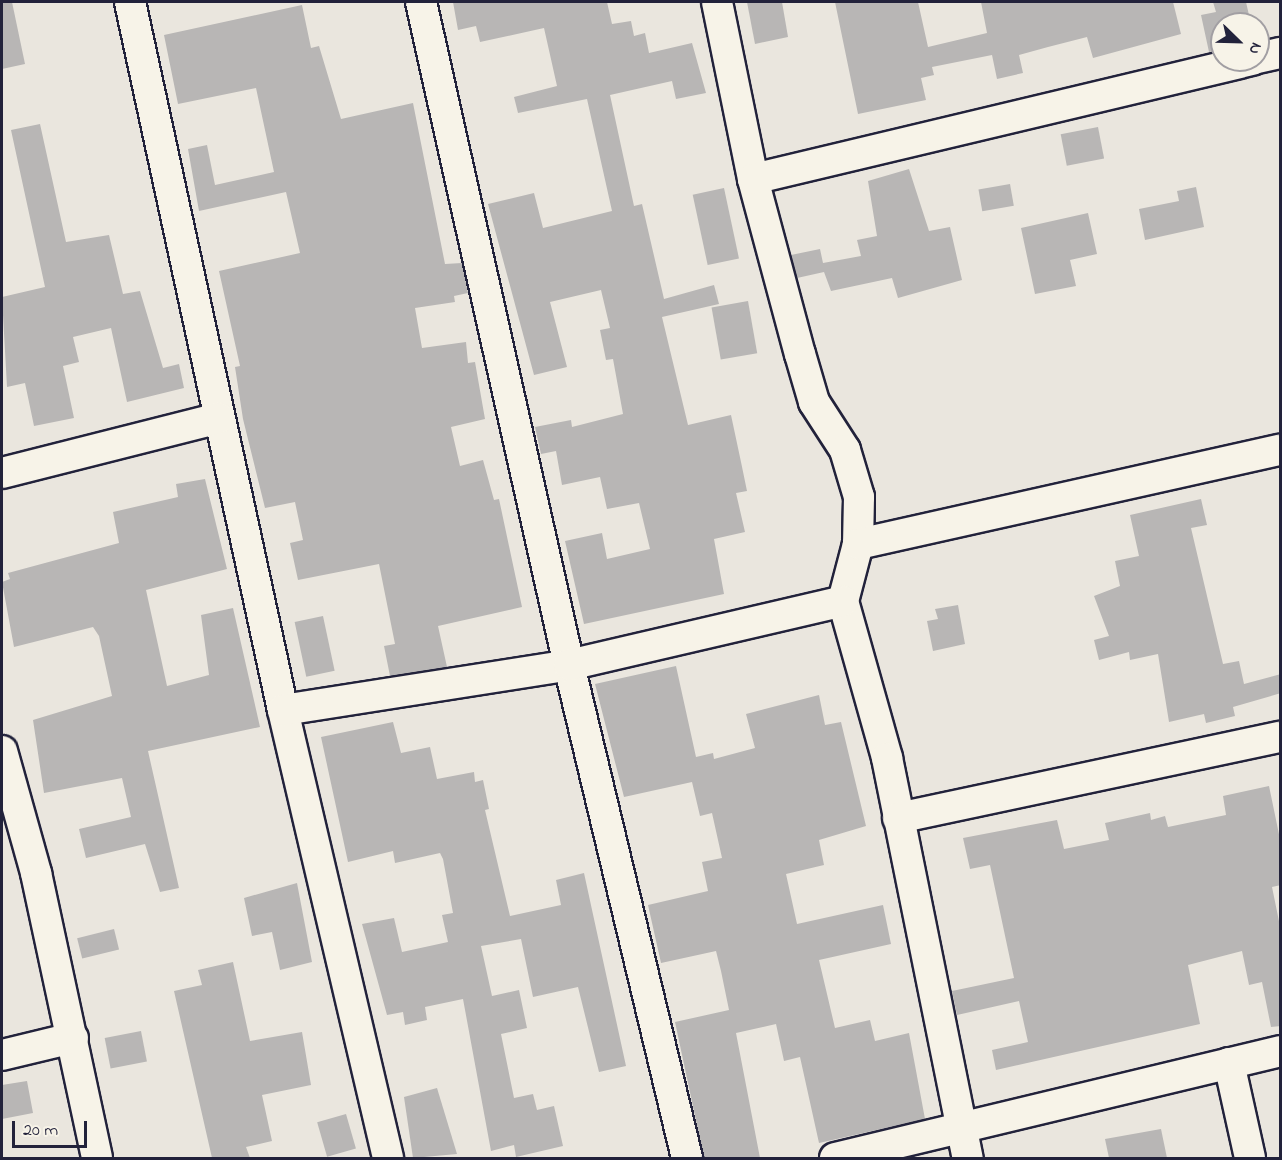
<!DOCTYPE html>
<html>
<head>
<meta charset="utf-8">
<style>
  body { margin:0 }
  #map { position:relative; width:1282px; height:1160px; overflow:hidden; background:#eae6de; font-family:"Indie Flower",sans-serif }
  div>[style] { position:absolute }
  [style*='--x'] { left:calc(var(--x)*1px); top:calc(var(--y)*1px); width:calc(var(--w)*1px); rotate:calc(var(--a)*1deg) }
  .building>* { inset:0; background:#b8b6b5; transform-origin:0 0 }
  .roads { filter:drop-shadow(2px 0 #22223b) drop-shadow(-2px 0 #22223b) drop-shadow(0 2px #22223b) drop-shadow(0 -2px #22223b) }
  .minor>* { height:30px; margin:-15px; padding:0 15px; transform-origin:15px; border-radius:15px; background:#f7f3e8 }
  span { translate:-50% -50%; white-space:nowrap; text-align:center; line-height:1.15; -webkit-text-stroke:6px #f7f3e8; paint-order:stroke }
  .frame { position:absolute; inset:0; border:3px solid #22223b; pointer-events:none }
  .north { position:absolute; left:1210px; top:12px; width:60px; height:60px; box-sizing:border-box; background:#f7f3e8; border:2px solid #a29fa3; border-radius:50%; rotate:113deg; font-size:16px; font-weight:700; line-height:24px; text-align:center; color:#22223b }
  .north::after { content:''; display:block; margin:auto; width:21px; height:27px; background:#22223b; clip-path:polygon(50% 0,100% 100%,50% 72%,0 100%) }
  .scale { position:absolute; left:12px; top:1121px; width:75px; height:27px; box-sizing:border-box; border:3px solid #22223b; border-top:0; padding-left:8px; font-size:18px; line-height:21px; white-space:nowrap; color:#22223b; -webkit-text-stroke:4px #f7f3e8; paint-order:stroke }
</style>
</head>
<body>
<div id="map">
  <div class="building">
    <div style="clip-path:polygon(2px 2px,12px 2px,25px 64px,2px 69px)"></div>
    <div style="clip-path:polygon(453px 2px,607px 2px,612px 24px,631px 21px,634px 36px,645px 33px,649px 53px,692px 43px,706px 93px,676px 99px,672px 81px,610px 95px,634px 206px,642px 204px,664px 299px,714px 285px,719px 304px,662px 317px,688px 425px,731px 415px,741px 462px,747px 491px,736px 493px,745px 532px,714px 539px,724px 594px,584px 624px,565px 541px,602px 533px,607px 559px,650px 549px,639px 503px,607px 509px,600px 477px,562px 485px,556px 451px,541px 454px,535px 427px,571px 420px,572px 427px,623px 414px,613px 359px,606px 360px,600px 330px,610px 328px,601px 290px,550px 302px,567px 367px,534px 375px,488px 204px,534px 193px,543px 228px,612px 211px,587px 99px,518px 113px,514px 97px,557px 86px,544px 28px,480px 42px,476px 26px,458px 30px)"></div>
    <div style="clip-path:polygon(747px 2px,782px 2px,788px 37px,755px 44px)"></div>
    <div style="clip-path:polygon(835px 2px,918px 2px,928px 47px,987px 33px,981px 2px,1173px 2px,1181px 34px,1093px 58px,1087px 37px,1048px 47px,1019px 55px,1023px 73px,997px 79px,992px 55px,932px 67px,934px 75px,921px 78px,926px 100px,858px 114px)"></div>
    <div style="clip-path:polygon(1213px 2px,1246px 2px,1251px 24px,1222px 24px,1222px 49px,1209px 52px,1201px 15px,1216px 12px)"></div>
    <div style="clip-path:polygon(302px 5px,311px 48px,319px 46px,341px 119px,413px 103px,445px 264px,462px 263px,468px 293px,454px 296px,455px 302px,415px 308px,422px 348px,466px 342px,468px 363px,475px 362px,485px 419px,451px 427px,460px 466px,483px 460px,494px 500px,499px 499px,522px 607px,438px 626px,447px 667px,390px 676px,384px 646px,395px 644px,379px 564px,298px 580px,290px 543px,303px 540px,295px 502px,265px 508px,243px 419px,235px 367px,240px 366px,219px 271px,300px 253px,286px 192px,199px 211px,188px 149px,207px 145px,215px 185px,274px 172px,256px 88px,178px 104px,164px 35px)"></div>
    <div style="clip-path:polygon(40px 124px,66px 242px,109px 235px,123px 294px,140px 291px,163px 368px,179px 364px,184px 388px,127px 402px,111px 328px,73px 337px,79px 362px,63px 366px,74px 418px,34px 426px,25px 383px,7px 387px,2px 297px,45px 287px,11px 130px)"></div>
    <div style="left:1098px;top:127px;width:32px;height:38px;rotate:79deg"></div>
    <div style="clip-path:polygon(909px 169px,929px 231px,950px 227px,962px 280px,898px 298px,892px 278px,831px 291px,824px 272px,797px 278px,791px 255px,820px 249px,823px 263px,861px 256px,857px 240px,877px 236px,868px 181px)"></div>
    <div style="left:1010px;top:184px;width:22px;height:32px;rotate:80deg"></div>
    <div style="clip-path:polygon(1196px 187px,1204px 227px,1145px 240px,1139px 209px,1179px 201px,1177px 191px)"></div>
    <div style="left:724px;top:188px;width:72px;height:32px;rotate:78deg"></div>
    <div style="clip-path:polygon(1088px 213px,1097px 254px,1070px 260px,1076px 286px,1035px 294px,1021px 228px)"></div>
    <div style="left:748px;top:301px;width:53px;height:37px;rotate:80deg"></div>
    <div style="clip-path:polygon(205px 479px,227px 569px,146px 590px,167px 686px,209px 675px,201px 615px,233px 608px,260px 727px,148px 751px,179px 888px,160px 892px,145px 844px,86px 858px,79px 829px,131px 817px,122px 778px,44px 793px,33px 720px,112px 696px,99px 636px,93px 627px,14px 647px,2px 582px,10px 579px,8px 573px,119px 543px,113px 512px,178px 497px,176px 484px)"></div>
    <div style="clip-path:polygon(1201px 499px,1207px 525px,1191px 528px,1223px 664px,1239px 661px,1244px 684px,1281px 674px,1281px 693px,1233px 707px,1235px 716px,1206px 723px,1204px 714px,1169px 722px,1158px 654px,1130px 660px,1129px 652px,1099px 660px,1094px 640px,1109px 636px,1094px 596px,1120px 586px,1115px 561px,1139px 556px,1130px 515px)"></div>
    <div style="clip-path:polygon(958px 605px,965px 644px,933px 651px,927px 621px,938px 619px,935px 609px)"></div>
    <div style="left:323px;top:616px;width:56px;height:29px;rotate:78deg"></div>
    <div style="clip-path:polygon(676px 666px,696px 757px,713px 753px,714px 759px,755px 748px,746px 714px,819px 695px,825px 725px,841px 722px,866px 826px,819px 840px,824px 865px,786px 874px,797px 924px,883px 905px,891px 944px,819px 960px,835px 1028px,870px 1020px,875px 1041px,909px 1033px,925px 1119px,819px 1143px,800px 1057px,784px 1061px,776px 1024px,736px 1033px,760px 1158px,704px 1158px,675px 1022px,729px 1010px,721px 971px,716px 951px,661px 963px,648px 905px,708px 891px,702px 862px,722px 858px,712px 813px,700px 816px,692px 782px,624px 797px,595px 684px)"></div>
    <div style="clip-path:polygon(393px 722px,401px 753px,430px 747px,437px 779px,474px 772px,475px 782px,483px 780px,489px 809px,485px 810px,510px 916px,561px 905px,556px 880px,584px 873px,626px 1066px,599px 1072px,578px 987px,533px 997px,521px 939px,481px 946px,492px 996px,519px 990px,527px 1028px,501px 1034px,514px 1098px,533px 1094px,537px 1110px,554px 1106px,563px 1146px,516px 1157px,514px 1145px,491px 1151px,463px 999px,425px 1007px,427px 1020px,405px 1025px,403px 1012px,387px 1015px,362px 924px,394px 918px,402px 952px,448px 942px,442px 915px,453px 913px,443px 859px,440px 853px,395px 863px,393px 851px,348px 862px,321px 737px)"></div>
    <div style="clip-path:polygon(1269px 786px,1281px 844px,1281px 885px,1272px 887px,1281px 931px,1281px 1026px,1271px 1027px,1262px 982px,1249px 985px,1242px 951px,1188px 965px,1200px 1024px,996px 1070px,992px 1050px,1028px 1042px,1019px 1001px,957px 1015px,952px 991px,1014px 978px,990px 865px,970px 869px,963px 838px,1057px 820px,1064px 849px,1109px 840px,1105px 823px,1150px 813px,1151px 820px,1165px 816px,1168px 827px,1226px 815px,1223px 796px)"></div>
    <div style="clip-path:polygon(297px 883px,312px 962px,280px 970px,272px 932px,252px 936px,244px 898px)"></div>
    <div style="left:114px;top:929px;width:21px;height:38px;rotate:76deg"></div>
    <div style="clip-path:polygon(233px 962px,250px 1041px,302px 1032px,311px 1085px,262px 1095px,272px 1141px,246px 1147px,250px 1158px,212px 1158px,174px 991px,202px 985px,198px 970px)"></div>
    <div style="left:141px;top:1031px;width:31px;height:37px;rotate:79deg"></div>
    <div style="clip-path:polygon(27px 1081px,33px 1113px,2px 1119px,2px 1085px)"></div>
    <div style="clip-path:polygon(437px 1088px,457px 1154px,413px 1158px,404px 1097px)"></div>
    <div style="left:346px;top:1114px;width:36px;height:30px;rotate:74deg"></div>
    <div style="clip-path:polygon(1161px 1129px,1167px 1158px,1109px 1158px,1105px 1139px)"></div>
  </div>
  <div class="roads">
    <div class="minor">
      <div style="--x:130;--y:2;--w:724;--a:77.81"></div>
      <div style="--x:283;--y:710;--w:460;--a:76.8"></div>
      <div style="--x:421;--y:2;--w:679;--a:77.42"></div>
      <div style="--x:569;--y:665;--w:507;--a:76.54"></div>
      <div style="--x:717;--y:2;--w:181;--a:78.5"></div>
      <div style="--x:753;--y:179;--w:181;--a:75"></div>
      <div style="--x:800;--y:354;--w:50;--a:73.7"></div>
      <div style="--x:814;--y:402;--w:57;--a:57.1"></div>
      <div style="--x:845;--y:450;--w:49;--a:73.4"></div>
      <div style="--x:859;--y:497;--w:47;--a:91.2"></div>
      <div style="--x:858;--y:544;--w:59;--a:104.7"></div>
      <div style="--x:843;--y:601;--w:163;--a:74.3"></div>
      <div style="--x:887;--y:758;--w:408;--a:78.6"></div>
      <div style="--x:1258;--y:58;--w:23;--a:-13"></div>
      <div style="--x:753;--y:179;--w:513;--a:-13.41"></div>
      <div style="--x:2;--y:473;--w:224;--a:-14.2"></div>
      <div style="--x:858;--y:544;--w:432;--a:-12.6"></div>
      <div style="--x:283;--y:710;--w:290;--a:-8.9"></div>
      <div style="--x:569;--y:665;--w:281;--a:-13.1"></div>
      <div style="--x:2;--y:751;--w:127;--a:74.4"></div>
      <div style="--x:36;--y:873;--w:291;--a:77.9"></div>
      <div style="--x:898;--y:818;--w:390;--a:-12"></div>
      <div style="--x:2;--y:1055;--w:73;--a:-13.5"></div>
      <div style="--x:1229;--y:1063;--w:97;--a:77.5"></div>
      <div style="--x:835;--y:1158;--w:458;--a:-13.5"></div>
    </div>
  </div>
  <div class="frame"></div>
  <div class="north">N</div>
  <div class="scale">20 m</div>
</div>
</body>
</html>
